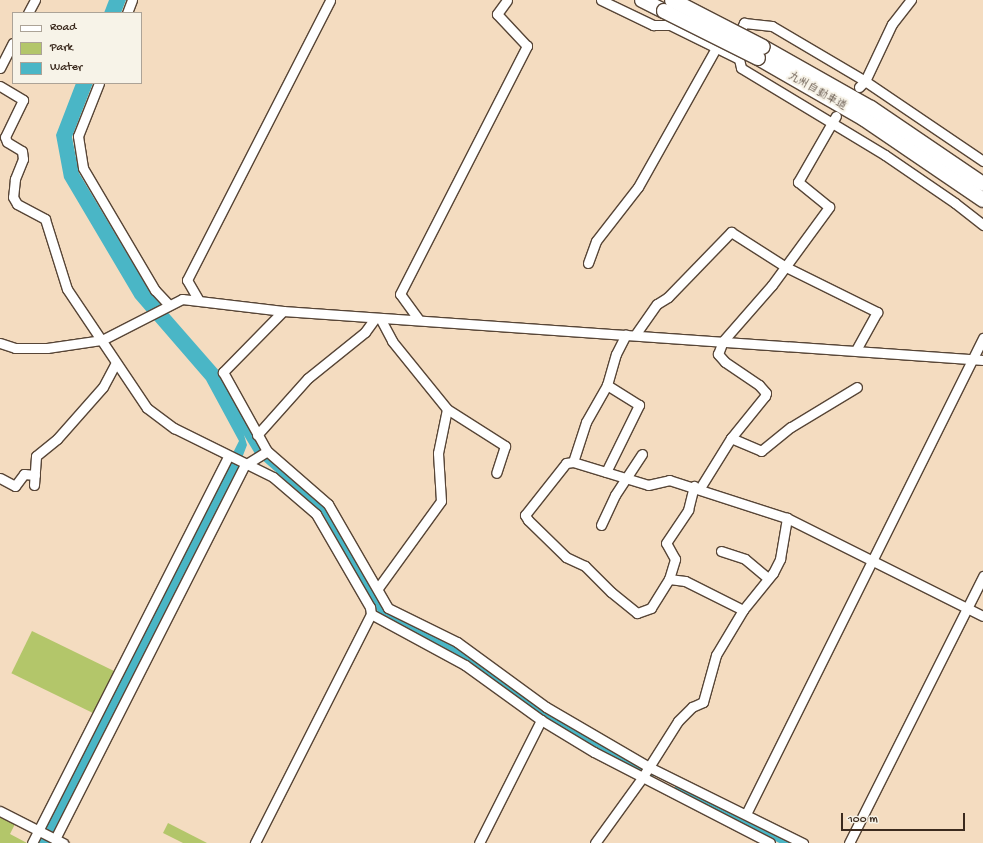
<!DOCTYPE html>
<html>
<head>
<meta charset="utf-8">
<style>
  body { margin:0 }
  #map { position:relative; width:983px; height:843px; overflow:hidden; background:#f4dcc0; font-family:"Gochi Hand","Klee One",sans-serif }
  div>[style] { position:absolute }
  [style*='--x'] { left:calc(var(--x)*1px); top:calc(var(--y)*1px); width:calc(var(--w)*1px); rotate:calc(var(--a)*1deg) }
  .green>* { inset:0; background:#b3c66a; transform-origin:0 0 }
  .water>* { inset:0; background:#4ab6c6 }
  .canal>* { height:9px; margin:-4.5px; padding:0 4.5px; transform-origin:4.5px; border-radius:4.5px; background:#4ab6c6 }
  .roads { filter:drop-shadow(1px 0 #574536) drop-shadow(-1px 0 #574536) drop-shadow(0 1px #574536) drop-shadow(0 -1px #574536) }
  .minor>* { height:9px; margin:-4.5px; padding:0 4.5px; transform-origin:4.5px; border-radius:4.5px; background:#fff }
  .highway>* { height:14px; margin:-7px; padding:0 7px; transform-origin:7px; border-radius:7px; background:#fff }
  .bridges { filter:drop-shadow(1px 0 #574536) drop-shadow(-1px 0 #574536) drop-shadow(0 1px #574536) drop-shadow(0 -1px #574536) }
  .highway-bridge>* { height:14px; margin:-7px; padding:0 7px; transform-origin:7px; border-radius:7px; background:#fff }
  span { translate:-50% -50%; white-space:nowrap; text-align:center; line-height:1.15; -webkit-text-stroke:4px #f7f3e8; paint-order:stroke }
  .street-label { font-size:11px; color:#3b2a1e }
  .legend { position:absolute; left:12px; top:12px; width:130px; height:72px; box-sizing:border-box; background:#f7f3e8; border:1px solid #aca397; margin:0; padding:5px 7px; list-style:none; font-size:12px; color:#3b2a1e }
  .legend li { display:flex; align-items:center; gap:8px; height:20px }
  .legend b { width:20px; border:1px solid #aca397 }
  .scale { position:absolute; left:841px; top:813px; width:124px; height:18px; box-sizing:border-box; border:2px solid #3b2a1e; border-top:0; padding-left:5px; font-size:12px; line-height:14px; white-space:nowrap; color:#3b2a1e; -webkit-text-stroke:3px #f7f3e8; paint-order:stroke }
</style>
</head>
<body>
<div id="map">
  <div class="green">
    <div style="left:32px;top:631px;width:93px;height:47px;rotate:26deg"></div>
    <div style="clip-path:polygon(0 815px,16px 822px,10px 834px,27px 843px,0 843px)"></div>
    <div style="clip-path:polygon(168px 823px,207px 843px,183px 843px,163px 833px)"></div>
  </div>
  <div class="water">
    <div style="clip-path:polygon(109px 0,126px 0,121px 13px,104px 13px)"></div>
    <div style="clip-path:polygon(76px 83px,93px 83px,72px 137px,79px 173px,150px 292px,220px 372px,248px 424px,242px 428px,247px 445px,237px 471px,50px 843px,35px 843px,239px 441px,206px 380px,135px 298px,64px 178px,56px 135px)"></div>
  </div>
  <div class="canal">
    <div style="--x:238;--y:417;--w:39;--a:59"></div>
    <div style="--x:258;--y:450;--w:89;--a:41.4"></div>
    <div style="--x:325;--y:509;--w:116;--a:60.6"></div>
    <div style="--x:382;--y:610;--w:90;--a:27.7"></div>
    <div style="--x:462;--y:652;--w:101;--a:36.5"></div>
    <div style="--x:543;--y:712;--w:123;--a:29.3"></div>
    <div style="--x:679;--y:787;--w:124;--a:26.8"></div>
  </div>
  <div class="roads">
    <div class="minor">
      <div style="--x:601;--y:0;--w:58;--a:25.7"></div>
      <div style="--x:653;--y:25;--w:17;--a:0"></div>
      <div style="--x:670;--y:25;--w:77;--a:26.2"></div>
      <div style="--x:739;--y:59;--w:9;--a:77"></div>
      <div style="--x:741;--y:68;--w:168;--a:31.1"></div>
      <div style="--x:885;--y:155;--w:85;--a:34.4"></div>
      <div style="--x:955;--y:203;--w:36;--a:38"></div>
      <div style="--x:28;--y:13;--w:15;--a:-62"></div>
      <div style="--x:127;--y:13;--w:14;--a:-69"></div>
      <div style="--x:737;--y:38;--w:17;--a:-65"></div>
      <div style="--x:744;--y:23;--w:28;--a:6"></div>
      <div style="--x:772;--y:26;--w:108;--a:30.6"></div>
      <div style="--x:865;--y:81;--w:143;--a:34.1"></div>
      <div style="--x:0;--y:68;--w:28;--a:-63"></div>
      <div style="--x:99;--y:83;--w:57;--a:111.6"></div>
      <div style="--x:78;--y:136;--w:32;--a:81"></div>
      <div style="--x:83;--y:168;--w:142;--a:59.5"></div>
      <div style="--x:155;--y:290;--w:19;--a:47"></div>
      <div style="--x:0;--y:86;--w:27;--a:31"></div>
      <div style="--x:23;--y:100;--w:41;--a:115.9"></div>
      <div style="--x:5;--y:137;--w:5;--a:68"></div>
      <div style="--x:7;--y:142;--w:17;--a:31"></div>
      <div style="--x:22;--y:151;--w:8;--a:83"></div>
      <div style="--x:23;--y:159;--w:22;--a:112"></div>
      <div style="--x:15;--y:179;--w:18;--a:96"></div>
      <div style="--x:13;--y:197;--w:8;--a:60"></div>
      <div style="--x:17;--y:204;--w:32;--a:28"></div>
      <div style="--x:45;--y:219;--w:73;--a:72.6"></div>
      <div style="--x:67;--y:289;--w:143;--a:56.1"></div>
      <div style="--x:147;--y:408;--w:34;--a:37"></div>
      <div style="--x:174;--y:428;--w:110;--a:26.3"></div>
      <div style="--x:273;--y:477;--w:57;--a:40.7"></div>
      <div style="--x:316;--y:514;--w:108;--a:59.9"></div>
      <div style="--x:370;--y:607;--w:7;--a:82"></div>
      <div style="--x:371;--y:614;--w:257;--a:116.9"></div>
      <div style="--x:859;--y:87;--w:8;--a:-45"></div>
      <div style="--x:865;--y:81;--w:63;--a:-64.7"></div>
      <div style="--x:892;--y:24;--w:31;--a:-52"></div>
      <div style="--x:588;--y:263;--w:23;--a:-70"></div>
      <div style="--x:596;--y:241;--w:68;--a:-52.1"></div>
      <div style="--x:638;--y:187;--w:159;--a:-60.7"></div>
      <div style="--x:198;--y:299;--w:22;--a:-120"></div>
      <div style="--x:187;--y:280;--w:314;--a:-62.9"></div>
      <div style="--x:283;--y:311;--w:86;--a:134.5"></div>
      <div style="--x:223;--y:372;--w:90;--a:60.9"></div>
      <div style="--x:267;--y:451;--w:81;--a:41"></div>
      <div style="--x:328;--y:504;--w:120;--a:60"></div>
      <div style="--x:388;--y:608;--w:77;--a:26.2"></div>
      <div style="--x:457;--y:642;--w:110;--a:36.1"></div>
      <div style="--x:546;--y:707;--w:119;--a:30.2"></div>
      <div style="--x:649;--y:767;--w:172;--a:26.3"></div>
      <div style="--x:380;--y:318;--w:26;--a:62"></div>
      <div style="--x:392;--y:341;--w:87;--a:51"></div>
      <div style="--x:447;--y:409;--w:69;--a:32.5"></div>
      <div style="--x:505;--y:446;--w:28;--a:108"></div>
      <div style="--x:419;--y:320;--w:32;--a:-126"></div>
      <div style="--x:400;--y:294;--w:279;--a:-62.9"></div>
      <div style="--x:527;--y:46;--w:44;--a:-133.2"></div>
      <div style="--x:497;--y:14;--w:17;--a:-54"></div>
      <div style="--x:635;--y:335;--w:38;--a:-55"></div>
      <div style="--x:657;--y:304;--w:13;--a:-32"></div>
      <div style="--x:668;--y:297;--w:91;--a:-45.9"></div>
      <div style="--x:731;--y:232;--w:65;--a:32.5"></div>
      <div style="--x:786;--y:267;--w:102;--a:26.3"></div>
      <div style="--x:877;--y:312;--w:43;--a:118.9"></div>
      <div style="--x:0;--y:343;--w:16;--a:18"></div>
      <div style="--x:15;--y:348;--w:32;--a:0"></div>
      <div style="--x:47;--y:348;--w:56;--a:-8.3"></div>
      <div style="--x:102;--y:340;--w:90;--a:-27.1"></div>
      <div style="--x:182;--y:299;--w:102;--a:6.8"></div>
      <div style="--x:283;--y:311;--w:702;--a:4"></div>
      <div style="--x:257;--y:435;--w:76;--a:-48.2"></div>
      <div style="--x:308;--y:378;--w:73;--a:-38.9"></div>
      <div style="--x:365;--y:332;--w:17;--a:-54"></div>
      <div style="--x:731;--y:438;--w:33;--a:23"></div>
      <div style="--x:761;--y:451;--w:38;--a:-39"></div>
      <div style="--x:791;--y:427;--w:77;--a:-31.2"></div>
      <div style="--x:573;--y:462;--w:42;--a:-72"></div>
      <div style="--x:586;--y:422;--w:43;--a:-60.4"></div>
      <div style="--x:607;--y:385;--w:32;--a:-74"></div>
      <div style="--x:616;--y:354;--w:22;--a:-63"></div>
      <div style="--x:606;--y:472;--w:75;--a:-63.8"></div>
      <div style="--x:639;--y:405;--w:38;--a:-148"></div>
      <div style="--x:0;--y:478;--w:17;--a:28"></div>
      <div style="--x:15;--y:486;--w:15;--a:-53"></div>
      <div style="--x:24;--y:474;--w:11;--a:5"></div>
      <div style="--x:34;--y:485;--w:29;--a:-86"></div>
      <div style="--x:36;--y:456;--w:27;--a:-39"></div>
      <div style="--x:57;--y:439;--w:69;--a:-48.5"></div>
      <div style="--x:103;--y:387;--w:27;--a:-62"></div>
      <div style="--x:700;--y:488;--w:59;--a:-58.2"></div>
      <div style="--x:731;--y:438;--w:54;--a:-51"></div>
      <div style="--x:765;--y:396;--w:3;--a:-72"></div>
      <div style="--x:766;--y:393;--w:11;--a:-131"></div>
      <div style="--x:759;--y:385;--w:41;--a:-145.9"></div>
      <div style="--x:725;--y:362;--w:11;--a:-131"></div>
      <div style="--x:718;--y:354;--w:14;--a:-69"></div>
      <div style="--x:723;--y:341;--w:74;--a:-48.8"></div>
      <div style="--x:772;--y:285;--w:97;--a:-53.8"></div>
      <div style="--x:829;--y:207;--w:40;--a:-141"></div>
      <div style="--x:798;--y:182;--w:76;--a:-60.1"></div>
      <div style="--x:601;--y:525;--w:33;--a:-65"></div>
      <div style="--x:615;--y:495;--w:49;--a:-56.6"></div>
      <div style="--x:721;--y:551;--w:25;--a:18"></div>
      <div style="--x:745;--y:559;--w:30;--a:40"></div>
      <div style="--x:669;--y:579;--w:21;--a:-73"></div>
      <div style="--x:675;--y:559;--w:18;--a:-119"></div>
      <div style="--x:666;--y:543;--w:40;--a:-56"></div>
      <div style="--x:688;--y:510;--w:25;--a:-76"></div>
      <div style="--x:378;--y:588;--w:107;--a:-54.1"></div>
      <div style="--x:441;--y:501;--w:48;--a:-93.6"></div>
      <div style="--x:438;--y:453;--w:45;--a:-78.4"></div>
      <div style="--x:743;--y:610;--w:65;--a:-153.4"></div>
      <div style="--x:685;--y:581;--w:16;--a:-173"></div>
      <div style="--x:669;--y:579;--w:34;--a:122"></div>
      <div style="--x:651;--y:608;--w:15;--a:160"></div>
      <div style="--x:637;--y:613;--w:33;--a:-141"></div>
      <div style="--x:611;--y:592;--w:37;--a:-135"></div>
      <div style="--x:585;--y:566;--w:21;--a:-155"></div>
      <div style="--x:566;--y:557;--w:53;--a:-135.8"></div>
      <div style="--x:528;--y:520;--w:6;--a:-121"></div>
      <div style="--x:525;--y:515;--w:66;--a:-51.7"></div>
      <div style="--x:566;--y:463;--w:7;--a:-8"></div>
      <div style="--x:573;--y:462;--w:78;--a:17"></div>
      <div style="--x:648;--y:485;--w:22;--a:-13"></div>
      <div style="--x:669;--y:480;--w:124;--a:17.9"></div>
      <div style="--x:787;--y:518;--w:219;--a:26.6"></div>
      <div style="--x:371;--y:614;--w:107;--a:28.5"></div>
      <div style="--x:465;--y:665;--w:94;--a:35.9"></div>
      <div style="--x:541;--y:720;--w:62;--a:31.1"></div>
      <div style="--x:594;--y:752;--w:198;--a:27.3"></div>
      <div style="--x:0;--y:811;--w:71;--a:26.9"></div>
      <div style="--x:746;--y:814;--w:532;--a:-63.53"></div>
      <div style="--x:55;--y:839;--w:419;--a:-63.1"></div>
      <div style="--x:245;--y:465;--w:26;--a:-32"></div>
      <div style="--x:32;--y:843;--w:434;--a:-63.1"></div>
      <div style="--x:479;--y:843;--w:138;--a:-63.2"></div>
      <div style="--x:595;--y:843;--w:80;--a:-54.1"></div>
      <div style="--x:642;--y:778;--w:67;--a:-57.7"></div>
      <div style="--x:678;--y:721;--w:20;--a:-45"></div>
      <div style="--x:692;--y:707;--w:12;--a:-24"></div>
      <div style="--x:703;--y:702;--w:49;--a:-74.5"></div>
      <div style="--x:716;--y:655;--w:52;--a:-59"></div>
      <div style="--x:743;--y:610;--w:48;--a:-51"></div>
      <div style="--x:773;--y:573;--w:16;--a:-63"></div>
      <div style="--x:780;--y:559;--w:42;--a:-80.3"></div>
      <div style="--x:849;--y:843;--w:299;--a:-63.3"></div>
    </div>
    <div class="highway">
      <div style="--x:642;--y:0;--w:25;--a:27"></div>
      <div style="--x:763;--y:47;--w:124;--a:29.5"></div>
      <div style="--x:871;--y:108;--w:135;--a:34.2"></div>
      <div style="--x:758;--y:58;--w:122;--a:29.9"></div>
      <div style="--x:864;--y:119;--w:144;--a:34.2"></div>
    </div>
  </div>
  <div class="bridges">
    <div class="highway-bridge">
      <div style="--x:672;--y:0;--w:102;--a:27.3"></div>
      <div style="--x:664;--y:11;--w:105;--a:26.6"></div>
    </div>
  </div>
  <div class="street-label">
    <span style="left:817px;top:92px;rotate:30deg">九州自動車道</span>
  </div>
  <ul class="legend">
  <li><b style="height:5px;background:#fff"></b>Road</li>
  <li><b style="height:11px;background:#b3c66a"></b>Park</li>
  <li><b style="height:11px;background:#4ab6c6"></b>Water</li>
  </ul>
  <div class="scale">100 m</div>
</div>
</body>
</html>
